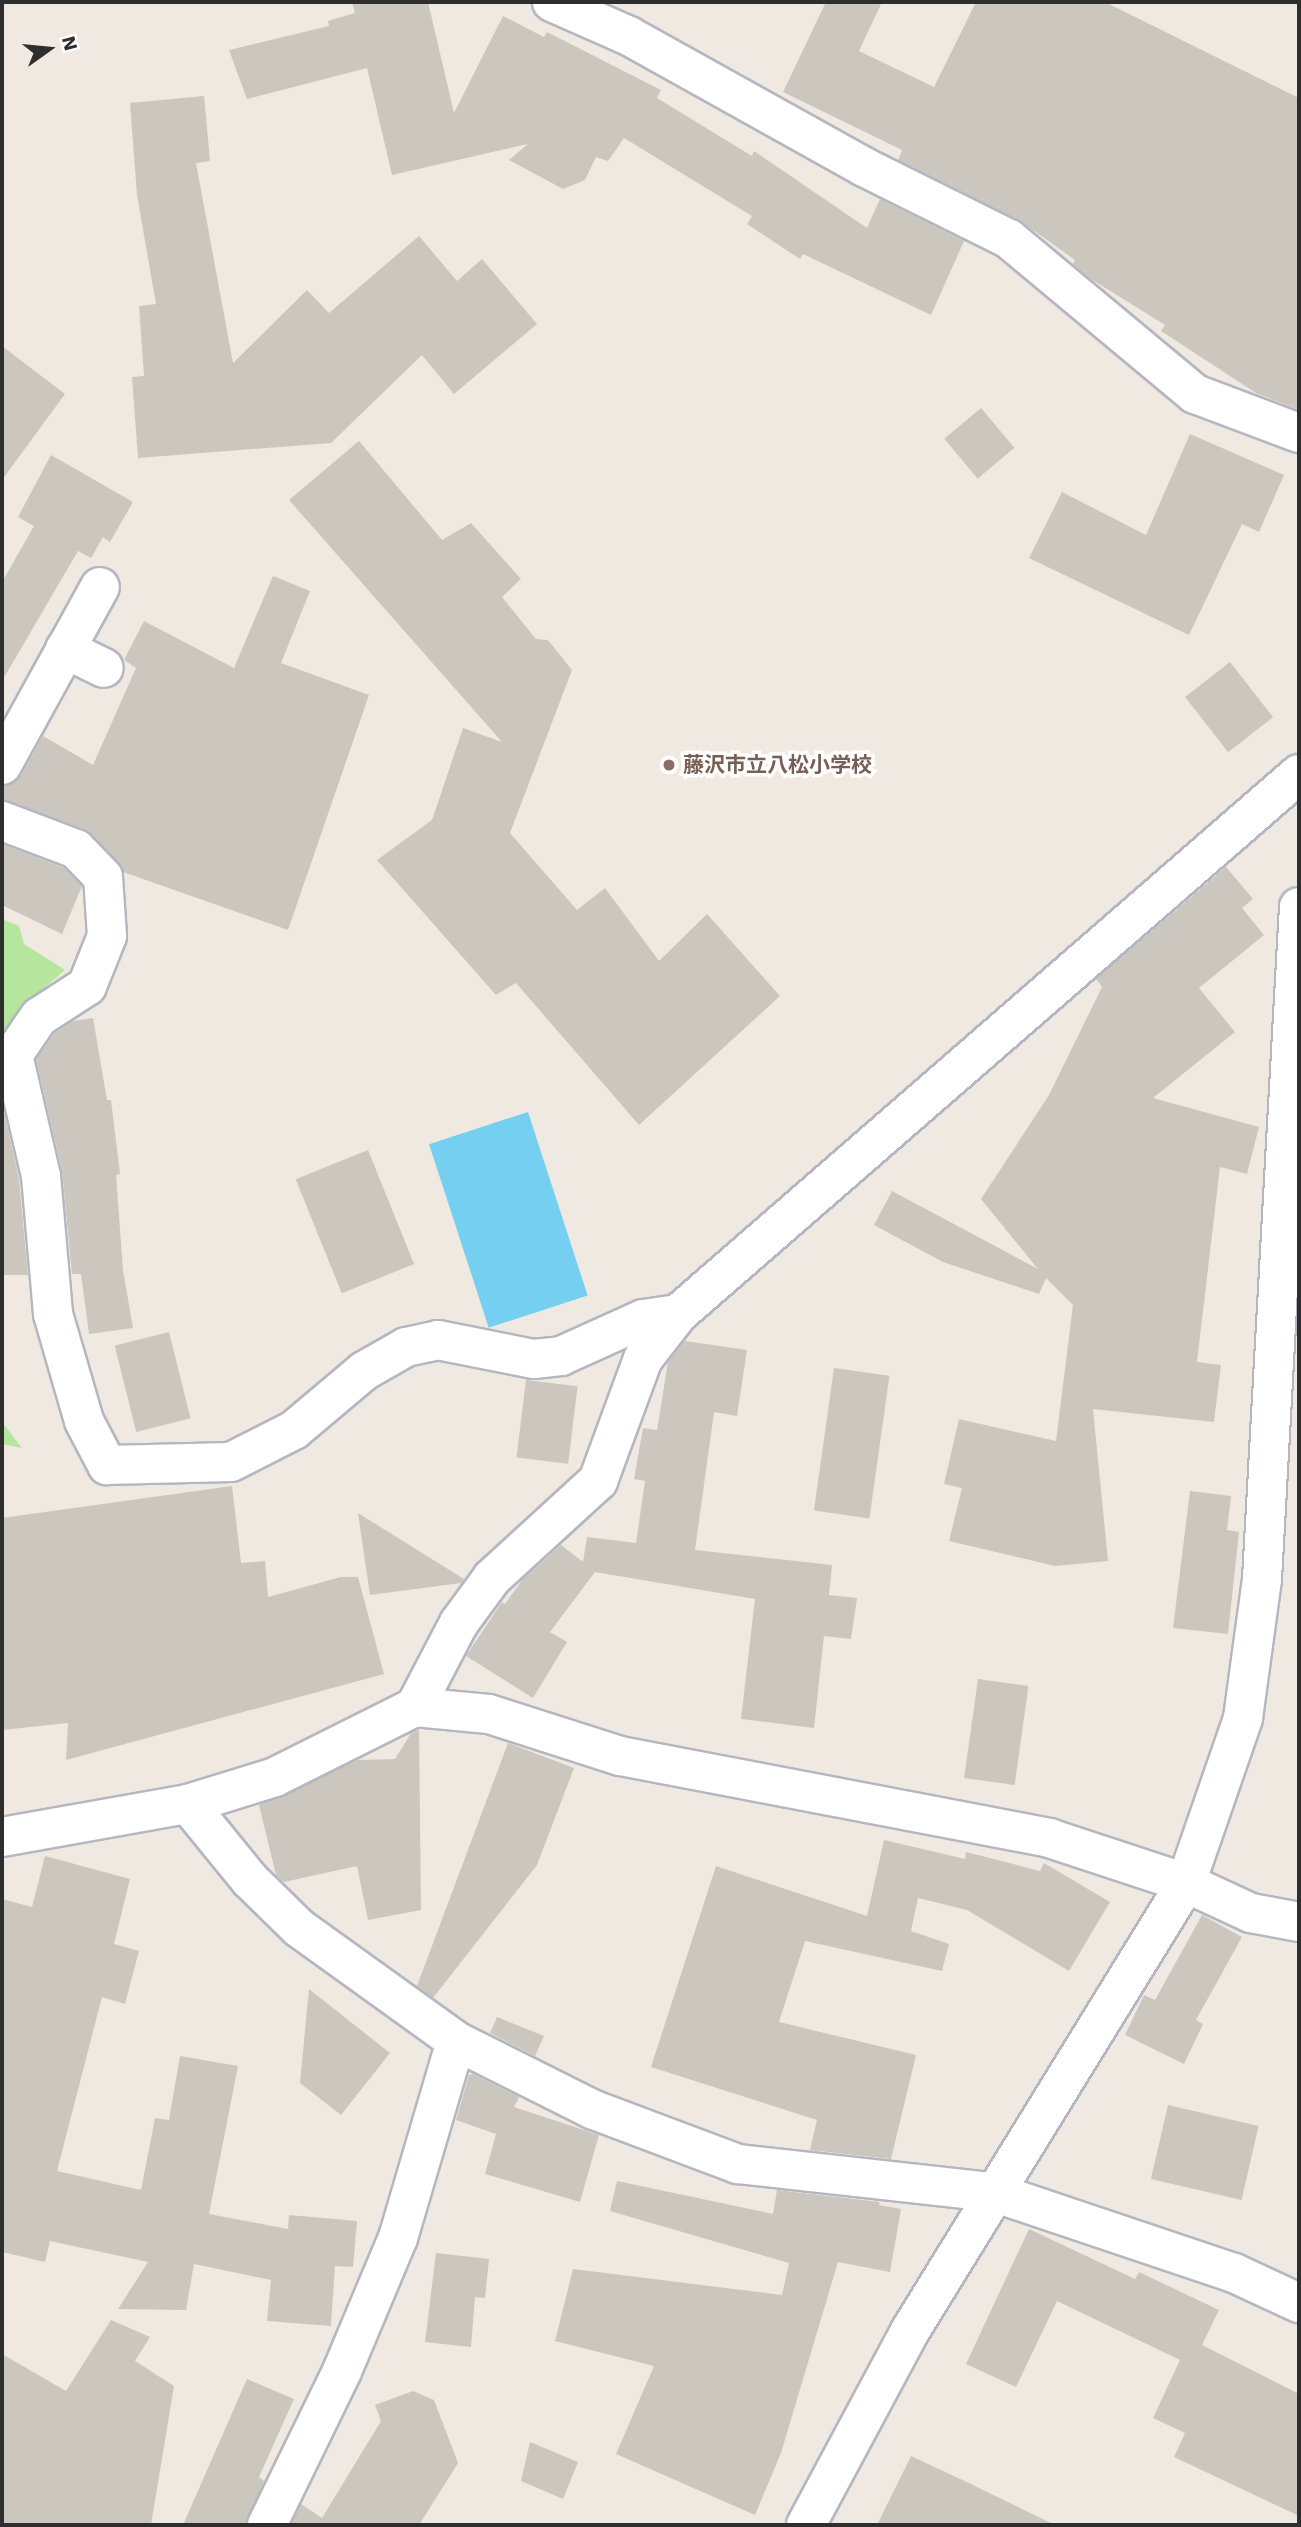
<!DOCTYPE html>
<html>
<head>
<meta charset="utf-8">
<style>
  body { margin:0 }
  #map { position:relative; width:1301px; height:2527px; overflow:hidden; background:#efe9e1; font-family:"Work Sans","Noto Sans JP",sans-serif }
  div>[style] { position:absolute }
  [style*='--x'] { left:calc(var(--x)*1px); top:calc(var(--y)*1px); width:calc(var(--w)*1px); rotate:calc(var(--a)*1deg) }
  .green>* { inset:0; background:#b6e59e }
  .water>* { inset:0; background:#75cff0; transform-origin:0 0 }
  .building>* { inset:0; background:#cbc7bf; transform-origin:0 0 }
  .roads { filter:drop-shadow(2px 0 #b4b7c1) drop-shadow(-2px 0 #b4b7c1) drop-shadow(0 2px #b4b7c1) drop-shadow(0 -2px #b4b7c1) }
  .minor>* { height:38px; margin:-19px; padding:0 19px; transform-origin:19px; border-radius:19px; background:#fff }
  .dots>* { width:19px; height:19px; translate:-50% -50%; box-sizing:border-box; border:4px solid #fff; border-radius:50% }
  span { translate:-50% -50%; white-space:nowrap; text-align:center; line-height:1.15; -webkit-text-stroke:7px #fff; paint-order:stroke }
  .education-label { font-size:21px; color:#785e54; font-weight:700 }
  .left { translate:0 -50%; text-align:left }
  .frame { position:absolute; inset:0; border:4px solid #2e2e2e; pointer-events:none }
  .north { position:absolute; left:14px; top:14px; width:70px; height:70px; -webkit-text-stroke:5px #fff; paint-order:stroke; rotate:75deg; font-size:19px; font-weight:700; line-height:28px; text-align:center; color:#2e2e2e }
  .north::after { content:''; display:block; margin:auto; width:24px; height:32px; background:#2e2e2e; clip-path:polygon(50% 0,100% 100%,50% 72%,0 100%) }
</style>
</head>
<body>
<div id="map">
  <div class="green">
    <div style="clip-path:polygon(2px 919px,19px 926px,24px 944px,65px 970px,31px 999px,2px 1039px)"></div>
    <div style="clip-path:polygon(2px 1422px,22px 1448px,2px 1444px)"></div>
  </div>
  <div class="water">
    <div style="left:528px;top:1112px;width:193px;height:104px;rotate:72deg"></div>
  </div>
  <div class="building">
    <div style="clip-path:polygon(352px 2px,428px 2px,454px 113px,503px 16px,544px 37px,547px 32px,661px 90px,657px 98px,752px 156px,754px 151px,867px 228px,880px 199px,964px 241px,931px 315px,803px 254px,800px 259px,747px 224px,752px 216px,624px 138px,608px 161px,596px 157px,585px 180px,563px 189px,509px 160px,528px 144px,392px 175px,367px 68px,247px 99px,229px 50px,329px 26px,328px 21px,355px 13px)"></div>
    <div style="clip-path:polygon(826px 2px,882px 2px,859px 51px,934px 87px,976px 2px,1105px 2px,1299px 98px,1299px 410px,1256px 393px,1161px 331px,1165px 325px,1091px 279px,1073px 264px,1075px 260px,1019px 220px,898px 160px,902px 150px,783px 92px)"></div>
    <div style="clip-path:polygon(204px 96px,210px 161px,196px 163px,233px 363px,307px 290px,329px 313px,419px 236px,457px 281px,482px 259px,537px 324px,454px 394px,422px 355px,331px 443px,138px 458px,132px 377px,144px 376px,139px 306px,156px 304px,137px 195px,130px 103px)"></div>
    <div style="clip-path:polygon(2px 346px,65px 394px,2px 480px)"></div>
    <div style="left:981px;top:408px;width:52px;height:48px;rotate:50deg"></div>
    <div style="clip-path:polygon(1190px 434px,1284px 475px,1259px 532px,1242px 524px,1189px 635px,1029px 558px,1062px 492px,1146px 535px)"></div>
    <div style="clip-path:polygon(359px 441px,442px 540px,471px 523px,521px 579px,502px 597px,536px 639px,548px 640px,572px 670px,510px 833px,577px 910px,605px 888px,659px 961px,707px 914px,780px 996px,639px 1125px,516px 983px,496px 995px,377px 860px,432px 820px,463px 728px,502px 742px,289px 500px)"></div>
    <div style="clip-path:polygon(51px 455px,133px 502px,110px 542px,103px 537px,91px 558px,78px 551px,2px 681px,2px 582px,34px 526px,18px 517px)"></div>
    <div style="clip-path:polygon(273px 576px,310px 591px,281px 663px,369px 695px,288px 930px,123px 872px,84px 829px,2px 800px,2px 787px,21px 776px,43px 736px,93px 765px,136px 668px,124px 660px,144px 621px,234px 668px)"></div>
    <div style="left:1230px;top:662px;width:70px;height:57px;rotate:52deg"></div>
    <div style="clip-path:polygon(2px 844px,64px 868px,82px 886px,62px 934px,2px 905px)"></div>
    <div style="clip-path:polygon(1226px 867px,1253px 899px,1242px 908px,1264px 935px,1199px 988px,1235px 1032px,1153px 1098px,1259px 1127px,1247px 1174px,1220px 1167px,1197px 1362px,1221px 1365px,1214px 1422px,1093px 1409px,1108px 1561px,1055px 1566px,949px 1541px,962px 1488px,944px 1484px,959px 1419px,1056px 1441px,1073px 1305px,1046px 1278px,1039px 1294px,943px 1262px,874px 1225px,892px 1191px,1038px 1269px,981px 1199px,1049px 1095px,1102px 987px,1096px 979px)"></div>
    <div style="clip-path:polygon(93px 1018px,107px 1100px,111px 1100px,120px 1174px,116px 1175px,123px 1270px,133px 1328px,89px 1334px,81px 1274px,72px 1274px,62px 1171px,36px 1059px,55px 1033px,73px 1021px)"></div>
    <div style="clip-path:polygon(2px 1103px,19px 1179px,28px 1275px,2px 1275px)"></div>
    <div style="left:368px;top:1150px;width:123px;height:78px;rotate:68deg"></div>
    <div style="left:169px;top:1332px;width:89px;height:56px;rotate:76deg"></div>
    <div style="clip-path:polygon(685px 1341px,747px 1350px,737px 1416px,714px 1412px,695px 1550px,832px 1565px,829px 1595px,857px 1598px,851px 1639px,824px 1636px,814px 1728px,741px 1719px,755px 1599px,595px 1572px,550px 1632px,567px 1642px,533px 1698px,466px 1656px,502px 1602px,505px 1604px,523px 1579px,561px 1545px,583px 1562px,587px 1537px,636px 1543px,645px 1481px,634px 1479px,643px 1428px,657px 1430px,668px 1362px)"></div>
    <div style="left:834px;top:1368px;width:56px;height:144px;rotate:8deg"></div>
    <div style="left:526px;top:1380px;width:52px;height:78px;rotate:7deg"></div>
    <div style="clip-path:polygon(232px 1486px,241px 1563px,265px 1561px,268px 1597px,341px 1577px,358px 1577px,384px 1674px,66px 1760px,68px 1723px,2px 1730px,2px 1518px)"></div>
    <div style="clip-path:polygon(1190px 1491px,1231px 1496px,1227px 1530px,1239px 1532px,1228px 1634px,1173px 1628px)"></div>
    <div style="clip-path:polygon(358px 1513px,464px 1579px,461px 1583px,370px 1595px)"></div>
    <div style="left:978px;top:1679px;width:51px;height:100px;rotate:8deg"></div>
    <div style="clip-path:polygon(419px 1730px,421px 1910px,368px 1920px,357px 1866px,284px 1882px,276px 1875px,259px 1805px,358px 1760px,395px 1759px,411px 1733px)"></div>
    <div style="clip-path:polygon(508px 1743px,574px 1768px,537px 1865px,433px 1998px,417px 1986px)"></div>
    <div style="clip-path:polygon(884px 1840px,965px 1859px,966px 1852px,1040px 1871px,1044px 1863px,1110px 1902px,1069px 1971px,967px 1910px,918px 1898px,911px 1931px,949px 1944px,942px 1971px,805px 1941px,779px 2022px,916px 2055px,891px 2159px,810px 2150px,817px 2120px,651px 2067px,716px 1866px,867px 1916px)"></div>
    <div style="clip-path:polygon(45px 1856px,130px 1879px,114px 1944px,139px 1951px,125px 2004px,102px 1997px,57px 2171px,141px 2190px,155px 2118px,169px 2120px,180px 2056px,238px 2066px,209px 2214px,288px 2229px,289px 2215px,357px 2221px,353px 2267px,335px 2266px,331px 2326px,267px 2321px,271px 2280px,194px 2264px,186px 2310px,118px 2309px,148px 2262px,50px 2241px,45px 2262px,2px 2252px,2px 1899px,32px 1907px)"></div>
    <div style="clip-path:polygon(1202px 1915px,1242px 1937px,1196px 2020px,1203px 2024px,1184px 2064px,1125px 2035px,1144px 1995px,1155px 2000px)"></div>
    <div style="clip-path:polygon(309px 1989px,390px 2053px,341px 2115px,300px 2083px)"></div>
    <div style="clip-path:polygon(497px 2017px,544px 2036px,535px 2056px,490px 2033px)"></div>
    <div style="clip-path:polygon(473px 2074px,519px 2097px,514px 2107px,599px 2135px,580px 2202px,485px 2174px,496px 2134px,456px 2120px,469px 2075px)"></div>
    <div style="left:1168px;top:2105px;width:93px;height:76px;rotate:13deg"></div>
    <div style="clip-path:polygon(617px 2181px,773px 2214px,777px 2190px,880px 2202px,879px 2205px,901px 2209px,890px 2272px,838px 2262px,781px 2453px,755px 2515px,616px 2454px,654px 2366px,555px 2341px,573px 2269px,782px 2295px,789px 2263px,610px 2211px)"></div>
    <div style="clip-path:polygon(1029px 2229px,1135px 2279px,1139px 2272px,1219px 2310px,1202px 2345px,1299px 2394px,1299px 2516px,1174px 2457px,1185px 2433px,1153px 2418px,1180px 2360px,1057px 2301px,1016px 2387px,966px 2364px)"></div>
    <div style="clip-path:polygon(436px 2253px,489px 2259px,485px 2298px,475px 2297px,471px 2347px,425px 2342px)"></div>
    <div style="clip-path:polygon(111px 2320px,150px 2337px,135px 2361px,174px 2386px,151px 2525px,2px 2525px,2px 2354px,66px 2391px)"></div>
    <div style="clip-path:polygon(247px 2379px,294px 2399px,259px 2477px,264px 2481px,245px 2525px,183px 2525px)"></div>
    <div style="clip-path:polygon(413px 2391px,434px 2400px,458px 2463px,419px 2525px,291px 2525px,301px 2504px,322px 2518px,381px 2421px,375px 2405px)"></div>
    <div style="clip-path:polygon(530px 2442px,578px 2462px,563px 2499px,521px 2481px)"></div>
    <div style="clip-path:polygon(911px 2456px,973px 2485px,1055px 2525px,877px 2525px)"></div>
  </div>
  <div class="roads">
    <div class="minor">
      <div style="--x:552;--y:2;--w:84;--a:23.8"></div>
      <div style="--x:629;--y:36;--w:269;--a:29.1"></div>
      <div style="--x:864;--y:167;--w:162;--a:26.4"></div>
      <div style="--x:1009;--y:239;--w:242;--a:39.8"></div>
      <div style="--x:1195;--y:394;--w:111;--a:20.6"></div>
      <div style="--x:65;--y:649;--w:43;--a:26"></div>
      <div style="--x:2;--y:765;--w:203;--a:-61.2"></div>
      <div style="--x:2;--y:821;--w:79;--a:20.7"></div>
      <div style="--x:76;--y:849;--w:39;--a:46"></div>
      <div style="--x:103;--y:877;--w:59;--a:86.1"></div>
      <div style="--x:107;--y:936;--w:54;--a:111.8"></div>
      <div style="--x:87;--y:986;--w:57;--a:147.1"></div>
      <div style="--x:39;--y:1017;--w:46;--a:124.4"></div>
      <div style="--x:13;--y:1055;--w:124;--a:77"></div>
      <div style="--x:41;--y:1176;--w:139;--a:85"></div>
      <div style="--x:53;--y:1314;--w:111;--a:73.8"></div>
      <div style="--x:84;--y:1421;--w:50;--a:62.4"></div>
      <div style="--x:107;--y:1465;--w:124;--a:-1.4"></div>
      <div style="--x:231;--y:1462;--w:71;--a:-26.9"></div>
      <div style="--x:294;--y:1430;--w:92;--a:-40.1"></div>
      <div style="--x:364;--y:1371;--w:48;--a:-29.7"></div>
      <div style="--x:406;--y:1347;--w:33;--a:-12"></div>
      <div style="--x:438;--y:1340;--w:98;--a:11.2"></div>
      <div style="--x:534;--y:1359;--w:27;--a:-6"></div>
      <div style="--x:561;--y:1356;--w:90;--a:-24.3"></div>
      <div style="--x:643;--y:1319;--w:35;--a:-8"></div>
      <div style="--x:678;--y:1314;--w:823;--a:-41.01"></div>
      <div style="--x:415;--y:1707;--w:95;--a:-62.4"></div>
      <div style="--x:459;--y:1623;--w:56;--a:-53.7"></div>
      <div style="--x:492;--y:1578;--w:144;--a:-42.5"></div>
      <div style="--x:598;--y:1481;--w:130;--a:-69.8"></div>
      <div style="--x:643;--y:1359;--w:57;--a:-52.1"></div>
      <div style="--x:188;--y:1804;--w:98;--a:50.8"></div>
      <div style="--x:250;--y:1880;--w:69;--a:44.4"></div>
      <div style="--x:299;--y:1928;--w:193;--a:35.7"></div>
      <div style="--x:456;--y:2041;--w:154;--a:26.6"></div>
      <div style="--x:594;--y:2110;--w:154;--a:20.6"></div>
      <div style="--x:738;--y:2164;--w:257;--a:6.3"></div>
      <div style="--x:993;--y:2192;--w:254;--a:18.6"></div>
      <div style="--x:1234;--y:2273;--w:72;--a:24.8"></div>
      <div style="--x:2;--y:1837;--w:189;--a:-10.1"></div>
      <div style="--x:188;--y:1804;--w:91;--a:-17.2"></div>
      <div style="--x:275;--y:1777;--w:157;--a:-26.6"></div>
      <div style="--x:415;--y:1707;--w:74;--a:5.4"></div>
      <div style="--x:489;--y:1714;--w:138;--a:17.8"></div>
      <div style="--x:620;--y:1756;--w:437;--a:10.8"></div>
      <div style="--x:1049;--y:1838;--w:144;--a:18.2"></div>
      <div style="--x:1186;--y:1883;--w:72;--a:24.8"></div>
      <div style="--x:1251;--y:1913;--w:49;--a:10.6"></div>
      <div style="--x:267;--y:2525;--w:171;--a:-64"></div>
      <div style="--x:342;--y:2371;--w:144;--a:-67.2"></div>
      <div style="--x:398;--y:2238;--w:205;--a:-73.6"></div>
      <div style="--x:806;--y:2525;--w:220;--a:-61.8"></div>
      <div style="--x:910;--y:2331;--w:526;--a:-58.36"></div>
      <div style="--x:1186;--y:1883;--w:175;--a:-70.9"></div>
      <div style="--x:1243;--y:1718;--w:140;--a:-82.2"></div>
      <div style="--x:1262;--y:1579;--w:673;--a:-86.85"></div>
    </div>
  </div>
  <div class="dots">
    <div style="left:669px;top:765px;background:#8d6e63"></div>
  </div>
  <div class="education-label">
    <span class="left" style="left:683px;top:765px">藤沢市立八松小学校</span>
  </div>
  <div class="frame"></div>
  <div class="north">N</div>
</div>
</body>
</html>
